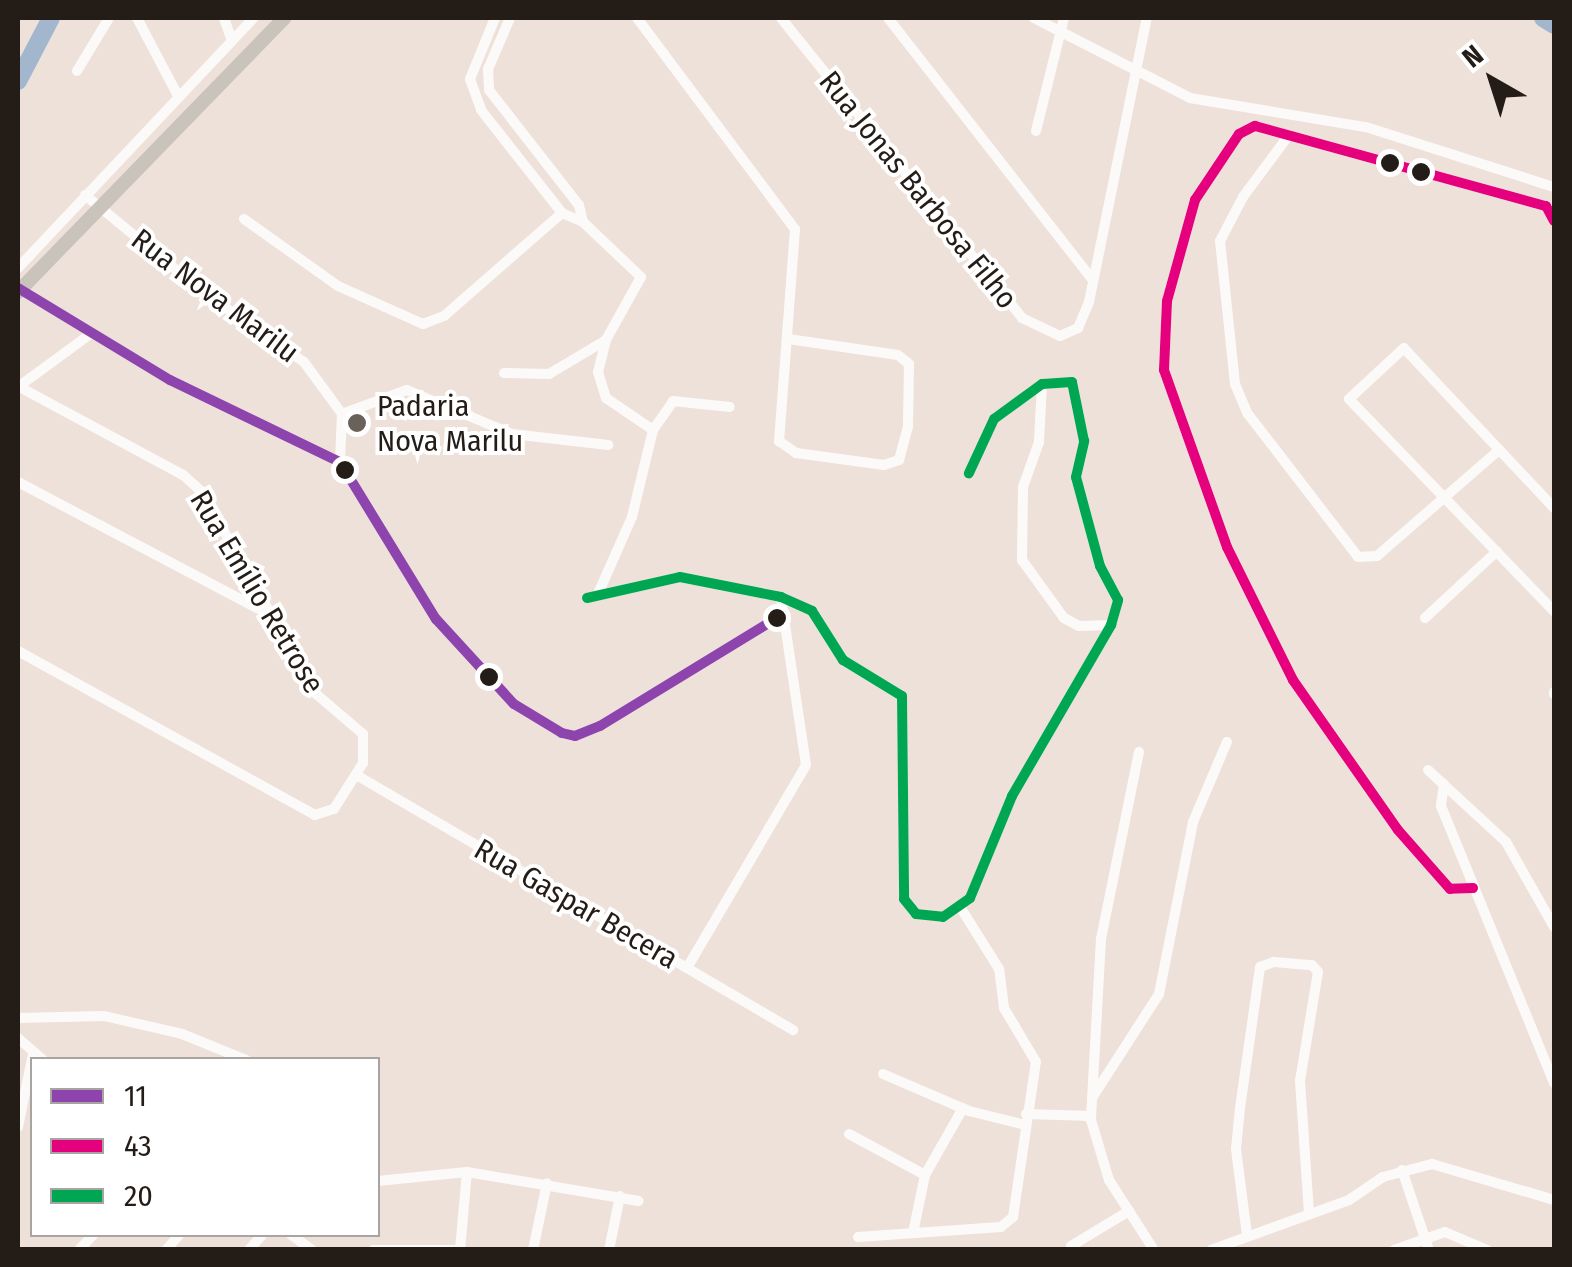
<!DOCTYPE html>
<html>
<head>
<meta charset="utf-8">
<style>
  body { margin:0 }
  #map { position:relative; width:1572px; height:1267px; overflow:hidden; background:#eee1d9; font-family:"Fira Sans Condensed",sans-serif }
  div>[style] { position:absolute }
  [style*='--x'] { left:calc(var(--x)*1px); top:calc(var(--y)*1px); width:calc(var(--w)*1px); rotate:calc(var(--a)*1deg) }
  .river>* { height:18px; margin:-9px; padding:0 9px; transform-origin:9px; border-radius:9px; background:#a2b7ce }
  .minor>* { height:10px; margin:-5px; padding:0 5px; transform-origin:5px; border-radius:5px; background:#fcfaf9 }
  .major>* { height:14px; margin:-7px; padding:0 7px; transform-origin:7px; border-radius:7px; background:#c9c3bc }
  .bus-1>* { height:10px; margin:-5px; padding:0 5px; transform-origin:5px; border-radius:5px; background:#8e44ad }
  .bus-2>* { height:10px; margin:-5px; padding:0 5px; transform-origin:5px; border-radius:5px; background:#e5007d }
  .bus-3>* { height:10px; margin:-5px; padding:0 5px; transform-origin:5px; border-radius:5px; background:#00a651 }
  .dots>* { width:28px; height:28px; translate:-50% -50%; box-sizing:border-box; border:5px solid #fff; border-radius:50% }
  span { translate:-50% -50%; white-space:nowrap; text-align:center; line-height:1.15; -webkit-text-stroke:8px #fff; paint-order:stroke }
  .street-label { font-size:30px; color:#241c17 }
  .poi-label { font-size:30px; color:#241c17 }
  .left { translate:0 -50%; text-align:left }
  .frame { position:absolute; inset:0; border:20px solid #241c17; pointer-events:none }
  .legend { position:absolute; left:30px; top:1057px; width:350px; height:180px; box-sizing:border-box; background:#fff; border:2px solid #a7a4a2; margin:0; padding:12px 18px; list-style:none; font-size:30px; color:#241c17 }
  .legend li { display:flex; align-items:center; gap:20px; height:50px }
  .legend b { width:50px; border:2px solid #a7a4a2 }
  .north { position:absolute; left:1442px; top:30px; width:100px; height:100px; -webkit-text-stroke:8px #fff; paint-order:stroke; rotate:321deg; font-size:28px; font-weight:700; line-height:40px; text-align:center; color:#241c17 }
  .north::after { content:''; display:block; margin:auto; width:35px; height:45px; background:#241c17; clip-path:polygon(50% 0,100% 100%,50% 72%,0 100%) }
</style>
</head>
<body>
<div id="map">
  <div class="river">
    <div style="--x:1543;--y:18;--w:13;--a:32"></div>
    <div style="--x:18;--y:81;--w:71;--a:-62.4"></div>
  </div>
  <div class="minor">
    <div style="--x:137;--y:18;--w:86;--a:62.2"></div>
    <div style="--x:224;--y:18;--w:21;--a:71"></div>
    <div style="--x:495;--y:18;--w:66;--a:112.3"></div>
    <div style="--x:470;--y:79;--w:33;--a:70"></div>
    <div style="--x:481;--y:110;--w:131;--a:51.8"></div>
    <div style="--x:562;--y:213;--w:23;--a:23"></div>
    <div style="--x:583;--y:222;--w:80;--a:43.5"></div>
    <div style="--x:641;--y:277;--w:72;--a:119.1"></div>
    <div style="--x:606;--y:340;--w:33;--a:104"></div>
    <div style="--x:598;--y:372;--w:27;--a:73"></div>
    <div style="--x:606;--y:398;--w:57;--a:34.2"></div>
    <div style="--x:653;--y:430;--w:89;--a:103.6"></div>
    <div style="--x:632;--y:517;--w:86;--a:113.9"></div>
    <div style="--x:510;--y:18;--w:56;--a:113.3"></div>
    <div style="--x:488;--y:69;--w:21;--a:87"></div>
    <div style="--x:489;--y:90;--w:146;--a:52"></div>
    <div style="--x:579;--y:205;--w:17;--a:77"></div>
    <div style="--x:637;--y:18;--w:264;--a:53.2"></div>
    <div style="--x:795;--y:229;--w:213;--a:94.3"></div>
    <div style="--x:779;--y:441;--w:21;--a:35"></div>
    <div style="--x:796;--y:453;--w:89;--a:7.8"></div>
    <div style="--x:884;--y:465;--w:16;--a:-18"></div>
    <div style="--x:899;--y:460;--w:35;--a:-75"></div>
    <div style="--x:908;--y:426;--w:62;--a:-89.1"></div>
    <div style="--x:909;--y:364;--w:14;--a:-141"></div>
    <div style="--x:898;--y:355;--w:111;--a:-171.7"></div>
    <div style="--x:781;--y:18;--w:385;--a:51.2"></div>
    <div style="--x:1022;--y:318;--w:42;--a:25.3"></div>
    <div style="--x:1060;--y:336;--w:20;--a:-24"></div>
    <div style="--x:1078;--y:328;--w:28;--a:-67"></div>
    <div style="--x:1089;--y:302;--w:290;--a:-78.5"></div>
    <div style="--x:888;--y:18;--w:330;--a:52"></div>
    <div style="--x:1034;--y:18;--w:175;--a:27.1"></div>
    <div style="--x:1190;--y:98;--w:178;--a:9.4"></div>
    <div style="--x:1366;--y:127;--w:197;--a:17.7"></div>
    <div style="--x:77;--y:71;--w:62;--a:-58.9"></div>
    <div style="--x:1036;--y:131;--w:116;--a:-76.1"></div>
    <div style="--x:1289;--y:135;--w:77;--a:126.6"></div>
    <div style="--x:1243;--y:197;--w:50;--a:117.6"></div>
    <div style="--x:1220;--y:241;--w:144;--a:84"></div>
    <div style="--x:1235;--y:384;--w:33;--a:67"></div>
    <div style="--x:1248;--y:414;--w:180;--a:52.4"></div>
    <div style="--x:1358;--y:557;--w:19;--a:-3"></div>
    <div style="--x:1377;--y:556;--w:162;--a:-41"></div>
    <div style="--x:85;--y:195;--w:153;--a:39.4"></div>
    <div style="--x:203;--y:292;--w:123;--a:34.7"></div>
    <div style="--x:304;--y:362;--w:64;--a:53.8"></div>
    <div style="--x:342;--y:414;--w:48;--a:92.4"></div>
    <div style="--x:244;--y:219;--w:115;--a:35.5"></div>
    <div style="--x:338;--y:286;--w:93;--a:24.1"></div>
    <div style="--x:423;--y:324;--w:22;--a:-21"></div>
    <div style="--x:444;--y:316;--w:157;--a:-41.1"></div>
    <div style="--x:18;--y:268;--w:344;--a:-46.7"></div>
    <div style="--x:18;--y:288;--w:178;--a:31.2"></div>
    <div style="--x:170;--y:380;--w:189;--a:25.8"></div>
    <div style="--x:340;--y:462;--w:184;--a:58.6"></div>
    <div style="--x:436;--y:619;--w:115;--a:47.5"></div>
    <div style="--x:514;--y:704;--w:56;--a:31.1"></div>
    <div style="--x:562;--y:733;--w:13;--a:13"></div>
    <div style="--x:575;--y:736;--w:27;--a:-22"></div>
    <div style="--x:600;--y:726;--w:213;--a:-31.4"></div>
    <div style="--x:504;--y:373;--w:45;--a:1.3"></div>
    <div style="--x:549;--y:374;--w:66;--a:-30.8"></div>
    <div style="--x:1042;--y:384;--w:58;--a:93"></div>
    <div style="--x:1039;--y:442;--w:48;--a:109.6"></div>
    <div style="--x:1023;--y:487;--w:73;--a:90.8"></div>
    <div style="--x:1022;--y:560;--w:72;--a:54.1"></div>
    <div style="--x:1064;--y:618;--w:17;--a:28"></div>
    <div style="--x:1079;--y:626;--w:32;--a:-2"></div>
    <div style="--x:18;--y:387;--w:88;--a:-36.2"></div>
    <div style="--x:342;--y:414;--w:69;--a:-20.3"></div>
    <div style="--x:407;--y:390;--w:114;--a:22.7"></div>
    <div style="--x:512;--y:434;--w:97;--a:6.5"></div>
    <div style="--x:653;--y:430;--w:35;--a:-55"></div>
    <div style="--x:673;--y:401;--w:57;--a:6"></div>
    <div style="--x:18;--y:482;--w:283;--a:27.8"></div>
    <div style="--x:1554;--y:508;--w:219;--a:-133.2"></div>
    <div style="--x:1404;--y:348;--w:75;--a:137.2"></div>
    <div style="--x:1349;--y:399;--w:295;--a:46"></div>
    <div style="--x:587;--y:598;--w:95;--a:-12.7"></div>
    <div style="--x:680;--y:577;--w:103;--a:11.2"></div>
    <div style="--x:781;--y:597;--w:34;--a:24"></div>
    <div style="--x:812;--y:611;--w:58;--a:57.7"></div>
    <div style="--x:843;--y:660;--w:69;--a:31.4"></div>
    <div style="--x:902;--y:696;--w:203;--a:89.4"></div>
    <div style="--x:904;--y:899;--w:19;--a:51"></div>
    <div style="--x:916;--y:914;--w:27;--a:6"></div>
    <div style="--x:943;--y:917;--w:33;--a:-35"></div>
    <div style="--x:970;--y:898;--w:110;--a:-67.6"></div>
    <div style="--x:1012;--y:796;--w:198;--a:-59.9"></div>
    <div style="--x:1111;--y:625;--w:26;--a:-74"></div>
    <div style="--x:1118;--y:600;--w:38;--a:-118"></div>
    <div style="--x:1100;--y:566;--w:92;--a:-105.1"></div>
    <div style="--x:1076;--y:477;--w:37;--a:-77"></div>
    <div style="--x:1084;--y:441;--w:60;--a:-101.5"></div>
    <div style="--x:1072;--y:382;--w:30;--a:176"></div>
    <div style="--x:1042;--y:384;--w:59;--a:143.9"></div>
    <div style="--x:994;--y:419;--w:60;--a:114.8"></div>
    <div style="--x:1425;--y:618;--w:98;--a:-42.9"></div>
    <div style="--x:18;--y:651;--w:339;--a:28.9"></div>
    <div style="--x:315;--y:815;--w:20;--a:-18"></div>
    <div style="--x:334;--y:809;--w:54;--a:-57.8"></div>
    <div style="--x:363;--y:763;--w:29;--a:-90"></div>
    <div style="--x:363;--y:734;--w:62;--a:-139.6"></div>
    <div style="--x:316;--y:694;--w:233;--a:-119.5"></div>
    <div style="--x:201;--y:491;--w:24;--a:-138"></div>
    <div style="--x:183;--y:475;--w:187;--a:-151.7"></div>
    <div style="--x:1554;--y:692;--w:2;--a:90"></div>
    <div style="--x:1139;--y:752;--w:191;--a:101.5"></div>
    <div style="--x:1101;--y:939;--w:181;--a:93.2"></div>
    <div style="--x:1091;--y:1120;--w:63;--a:73.3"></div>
    <div style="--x:1109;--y:1180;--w:83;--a:57.3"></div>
    <div style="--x:1428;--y:770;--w:106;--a:42.7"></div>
    <div style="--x:1506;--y:842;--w:98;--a:60.5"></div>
    <div style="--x:358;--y:776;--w:504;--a:30.28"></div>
    <div style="--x:1444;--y:784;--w:22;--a:98"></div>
    <div style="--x:1441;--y:806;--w:299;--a:67.8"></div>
    <div style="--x:1473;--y:888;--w:23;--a:178"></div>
    <div style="--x:1450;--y:889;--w:79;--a:-131.4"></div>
    <div style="--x:1398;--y:830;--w:183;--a:-125"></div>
    <div style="--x:1293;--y:680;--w:148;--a:-116.4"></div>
    <div style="--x:1227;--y:547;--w:188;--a:-109.6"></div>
    <div style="--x:1164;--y:370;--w:69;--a:-87.5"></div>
    <div style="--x:1167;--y:301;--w:105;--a:-74.5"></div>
    <div style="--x:1195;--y:200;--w:79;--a:-56.3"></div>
    <div style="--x:1239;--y:134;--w:18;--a:-27"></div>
    <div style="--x:1255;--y:126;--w:302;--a:15.4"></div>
    <div style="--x:1546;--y:206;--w:17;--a:62"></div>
    <div style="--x:687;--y:968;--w:235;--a:-59.6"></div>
    <div style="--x:806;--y:765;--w:170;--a:-98.5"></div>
    <div style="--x:18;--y:1018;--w:86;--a:-1.3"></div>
    <div style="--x:104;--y:1016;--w:80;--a:13"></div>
    <div style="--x:182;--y:1034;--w:69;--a:22.1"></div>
    <div style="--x:18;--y:1038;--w:33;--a:41"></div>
    <div style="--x:883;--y:1074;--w:94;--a:23.3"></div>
    <div style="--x:969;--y:1111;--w:58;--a:14"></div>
    <div style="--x:1092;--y:1098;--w:124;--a:-57.2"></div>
    <div style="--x:1159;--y:994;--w:175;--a:-78.8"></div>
    <div style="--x:1193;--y:822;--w:87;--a:-67"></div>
    <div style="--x:1026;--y:1114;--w:65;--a:1.8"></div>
    <div style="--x:18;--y:1127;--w:75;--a:-78.4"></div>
    <div style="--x:849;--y:1134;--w:86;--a:28.3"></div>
    <div style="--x:1402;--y:1170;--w:84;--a:71.4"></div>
    <div style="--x:378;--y:1181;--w:89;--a:-5.8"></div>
    <div style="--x:913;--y:1233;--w:59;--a:-78.3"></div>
    <div style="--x:925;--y:1175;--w:77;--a:-60.4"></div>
    <div style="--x:290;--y:1234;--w:27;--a:36"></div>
    <div style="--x:1247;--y:1235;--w:87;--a:-97.3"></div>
    <div style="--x:1236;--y:1149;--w:41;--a:-84.4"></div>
    <div style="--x:1240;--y:1108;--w:142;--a:-81.9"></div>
    <div style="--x:1260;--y:967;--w:15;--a:-20"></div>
    <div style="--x:1274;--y:962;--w:38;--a:5"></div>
    <div style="--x:1312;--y:965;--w:9;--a:49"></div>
    <div style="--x:1318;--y:972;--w:110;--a:99.4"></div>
    <div style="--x:1300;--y:1081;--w:131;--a:86.1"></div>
    <div style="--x:858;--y:1237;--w:143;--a:-4"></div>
    <div style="--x:1001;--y:1227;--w:16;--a:-40"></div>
    <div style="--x:1013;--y:1217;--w:157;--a:-81.6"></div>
    <div style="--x:1036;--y:1062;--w:63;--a:-120.7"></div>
    <div style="--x:1004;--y:1008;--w:39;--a:-97"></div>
    <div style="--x:999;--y:969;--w:70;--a:-122.1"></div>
    <div style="--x:1071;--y:1246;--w:68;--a:-31.1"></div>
    <div style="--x:79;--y:1250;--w:22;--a:-47"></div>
    <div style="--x:166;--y:1250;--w:21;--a:-49"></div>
    <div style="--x:249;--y:1250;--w:21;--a:-49"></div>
    <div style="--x:373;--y:1250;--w:87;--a:0"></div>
    <div style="--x:460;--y:1250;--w:78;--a:-84.9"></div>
    <div style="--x:467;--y:1172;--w:174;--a:9.6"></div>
    <div style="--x:533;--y:1250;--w:68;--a:-78.2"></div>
    <div style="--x:609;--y:1250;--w:55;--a:-78.5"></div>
    <div style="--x:1211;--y:1250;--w:147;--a:-19.9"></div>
    <div style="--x:1349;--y:1200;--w:41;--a:-34.1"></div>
    <div style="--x:1383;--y:1177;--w:51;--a:-14.9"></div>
    <div style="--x:1432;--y:1164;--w:127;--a:16.4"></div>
    <div style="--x:1394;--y:1250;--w:54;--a:-19.4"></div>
    <div style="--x:1445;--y:1232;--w:46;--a:23.2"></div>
  </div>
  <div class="major">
    <div style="--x:18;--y:292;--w:382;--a:-45.8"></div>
  </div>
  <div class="bus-1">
    <div style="--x:18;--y:288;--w:178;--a:31.2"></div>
    <div style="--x:170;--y:380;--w:189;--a:25.8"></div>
    <div style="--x:340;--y:462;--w:184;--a:58.6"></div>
    <div style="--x:436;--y:619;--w:115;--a:47.5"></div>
    <div style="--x:514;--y:704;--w:56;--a:31.1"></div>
    <div style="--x:562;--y:733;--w:13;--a:13"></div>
    <div style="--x:575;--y:736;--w:27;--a:-22"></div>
    <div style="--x:600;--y:726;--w:213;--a:-31.4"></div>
  </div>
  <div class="bus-2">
    <div style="--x:1473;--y:888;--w:23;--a:178"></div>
    <div style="--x:1450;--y:889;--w:79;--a:-131.4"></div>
    <div style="--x:1398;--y:830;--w:183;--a:-125"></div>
    <div style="--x:1293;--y:680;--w:148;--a:-116.4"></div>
    <div style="--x:1227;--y:547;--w:188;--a:-109.6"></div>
    <div style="--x:1164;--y:370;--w:69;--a:-87.5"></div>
    <div style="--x:1167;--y:301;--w:105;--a:-74.5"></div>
    <div style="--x:1195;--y:200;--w:79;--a:-56.3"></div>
    <div style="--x:1239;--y:134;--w:18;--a:-27"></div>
    <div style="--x:1255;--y:126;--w:302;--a:15.4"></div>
    <div style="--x:1546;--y:206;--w:17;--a:62"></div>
  </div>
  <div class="bus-3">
    <div style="--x:587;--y:598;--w:95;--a:-12.7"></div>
    <div style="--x:680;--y:577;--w:103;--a:11.2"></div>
    <div style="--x:781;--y:597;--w:34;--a:24"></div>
    <div style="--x:812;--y:611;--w:58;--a:57.7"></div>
    <div style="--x:843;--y:660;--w:69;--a:31.4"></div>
    <div style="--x:902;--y:696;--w:203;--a:89.4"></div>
    <div style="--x:904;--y:899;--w:19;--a:51"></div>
    <div style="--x:916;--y:914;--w:27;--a:6"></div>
    <div style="--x:943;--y:917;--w:33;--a:-35"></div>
    <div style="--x:970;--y:898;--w:110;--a:-67.6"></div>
    <div style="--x:1012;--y:796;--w:198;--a:-59.9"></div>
    <div style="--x:1111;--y:625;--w:26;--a:-74"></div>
    <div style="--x:1118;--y:600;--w:38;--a:-118"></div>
    <div style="--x:1100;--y:566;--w:92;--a:-105.1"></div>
    <div style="--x:1076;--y:477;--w:37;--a:-77"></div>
    <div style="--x:1084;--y:441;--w:60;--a:-101.5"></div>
    <div style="--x:1072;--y:382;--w:30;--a:176"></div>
    <div style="--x:1042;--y:384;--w:59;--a:143.9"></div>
    <div style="--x:994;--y:419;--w:60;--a:114.8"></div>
  </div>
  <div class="dots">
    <div style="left:1390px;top:163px;background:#241c17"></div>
    <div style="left:1421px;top:172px;background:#241c17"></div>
    <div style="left:357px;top:423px;background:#6b615b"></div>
    <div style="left:345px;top:470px;background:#241c17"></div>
    <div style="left:777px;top:618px;background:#241c17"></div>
    <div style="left:489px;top:677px;background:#241c17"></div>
  </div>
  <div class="street-label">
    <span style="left:918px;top:190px;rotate:51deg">Rua Jonas Barbosa Filho</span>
    <span style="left:215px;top:296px;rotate:37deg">Rua Nova Marilu</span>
    <span style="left:257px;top:592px;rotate:59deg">Rua Emílio Retrose</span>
    <span style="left:576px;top:904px;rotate:30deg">Rua Gaspar Becera</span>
  </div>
  <div class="poi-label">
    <span class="left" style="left:377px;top:423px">Padaria<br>Nova Marilu</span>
  </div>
  <div class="frame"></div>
  <ul class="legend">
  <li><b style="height:12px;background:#8e44ad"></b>11</li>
  <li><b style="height:12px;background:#e5007d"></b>43</li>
  <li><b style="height:12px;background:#00a651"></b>20</li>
  </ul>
  <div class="north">N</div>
</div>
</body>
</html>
